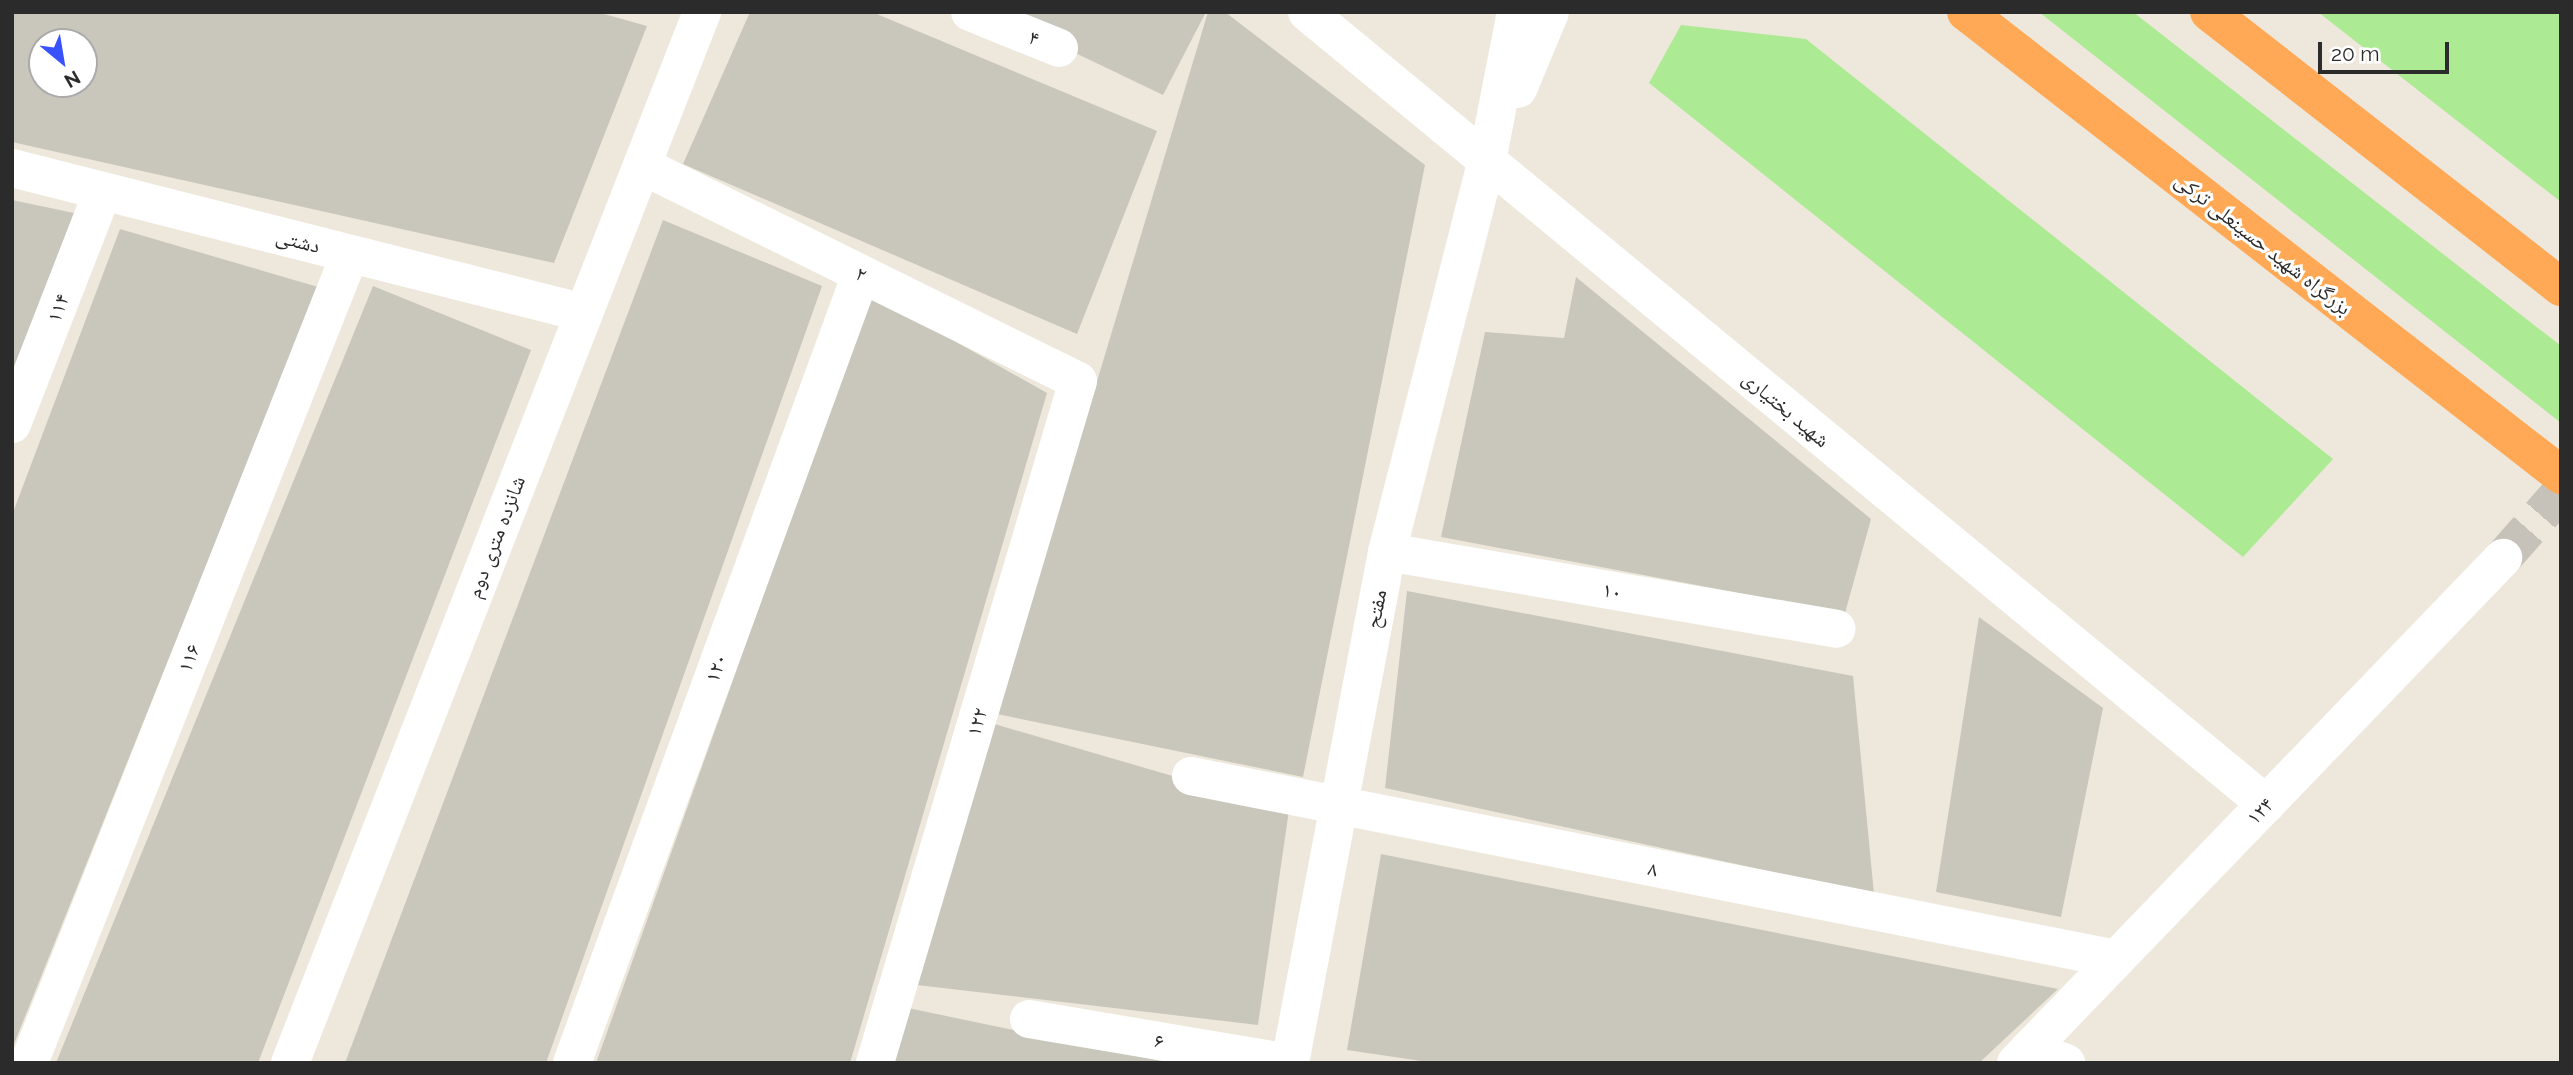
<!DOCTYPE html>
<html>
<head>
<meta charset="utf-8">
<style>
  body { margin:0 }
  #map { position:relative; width:2573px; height:1075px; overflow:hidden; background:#eee8dc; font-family:Raleway,"Noto Naskh Arabic",sans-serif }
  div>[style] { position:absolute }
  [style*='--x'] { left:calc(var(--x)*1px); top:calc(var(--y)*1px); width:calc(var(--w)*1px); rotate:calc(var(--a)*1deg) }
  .green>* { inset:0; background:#acea93 }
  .building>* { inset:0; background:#c9c6bb }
  .secondary-tunnel>* { height:38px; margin-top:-19px; transform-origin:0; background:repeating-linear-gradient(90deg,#c7c2b9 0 38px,transparent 0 57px) }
  .street>* { height:38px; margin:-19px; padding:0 19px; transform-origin:19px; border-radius:19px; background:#fff }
  .secondary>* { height:38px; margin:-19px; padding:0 19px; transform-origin:19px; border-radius:19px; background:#fff }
  .highway>* { height:38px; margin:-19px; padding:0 19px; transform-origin:19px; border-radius:19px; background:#ffa957 }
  span { translate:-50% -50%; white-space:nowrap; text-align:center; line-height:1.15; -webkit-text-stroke:6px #fff; paint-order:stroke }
  .street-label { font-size:21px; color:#2b2b2b }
  .frame { position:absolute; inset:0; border:14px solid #2b2b2b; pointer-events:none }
  .north { position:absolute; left:28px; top:28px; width:70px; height:70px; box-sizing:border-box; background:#fff; border:2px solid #aaa; border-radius:50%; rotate:150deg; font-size:19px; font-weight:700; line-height:28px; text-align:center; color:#2b2b2b }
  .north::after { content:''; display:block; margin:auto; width:24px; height:32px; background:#3952ff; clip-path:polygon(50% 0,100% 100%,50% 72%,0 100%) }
  .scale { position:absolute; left:2318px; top:42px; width:131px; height:32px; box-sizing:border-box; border:4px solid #2b2b2b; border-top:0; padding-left:9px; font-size:21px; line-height:24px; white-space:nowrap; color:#2b2b2b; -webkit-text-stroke:5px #fff; paint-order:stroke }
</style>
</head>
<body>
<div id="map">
  <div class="green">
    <div style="clip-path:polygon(2039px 12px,2133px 12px,2561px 346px,2561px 423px)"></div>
    <div style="clip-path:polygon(2318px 12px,2561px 12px,2561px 202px)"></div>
    <div style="clip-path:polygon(1681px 25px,1806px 39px,2333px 459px,2243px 557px,1649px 83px)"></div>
  </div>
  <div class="building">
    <div style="clip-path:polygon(evenodd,12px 12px,597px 12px,647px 26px,554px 263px,12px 142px,12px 12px,42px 42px,84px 42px,84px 84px,42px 84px,42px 42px)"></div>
    <div style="clip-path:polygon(750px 12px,872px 12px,1157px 131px,1077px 334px,683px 164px)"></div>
    <div style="clip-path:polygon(990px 12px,1206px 12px,1163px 95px)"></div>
    <div style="clip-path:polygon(1208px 12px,1225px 12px,1425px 165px,1303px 777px,997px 714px)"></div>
    <div style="clip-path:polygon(12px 200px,74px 213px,12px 377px)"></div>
    <div style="clip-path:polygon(663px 220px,822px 286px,546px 1063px,345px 1063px)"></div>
    <div style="clip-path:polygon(120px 229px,318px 287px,12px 1049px,12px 515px)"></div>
    <div style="clip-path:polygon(1576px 277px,1871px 519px,1845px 613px,1441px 537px,1485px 332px,1564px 338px)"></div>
    <div style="clip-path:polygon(373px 286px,531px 350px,258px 1063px,56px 1063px)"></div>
    <div style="clip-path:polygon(871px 294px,1047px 393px,850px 1063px,596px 1063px)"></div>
    <div style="clip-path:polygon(1407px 591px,1853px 676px,1874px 894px,1385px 788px)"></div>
    <div style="clip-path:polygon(1979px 617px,2103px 708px,2061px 917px,1936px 892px)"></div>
    <div style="clip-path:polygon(991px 723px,1289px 810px,1258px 1025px,917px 985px)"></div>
    <div style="clip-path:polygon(1381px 854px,2058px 989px,1979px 1063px,1435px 1063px,1347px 1050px)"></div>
    <div style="clip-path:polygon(908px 1008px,1166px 1062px,1165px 1063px,893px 1063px)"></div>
  </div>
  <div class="secondary-tunnel">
    <div style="--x:2503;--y:558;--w:88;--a:-48.7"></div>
  </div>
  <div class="street">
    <div style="--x:970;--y:12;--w:96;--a:22"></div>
    <div style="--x:1307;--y:12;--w:1244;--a:39.55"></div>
    <div style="--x:1518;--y:89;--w:83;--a:-67.4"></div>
    <div style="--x:643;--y:166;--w:485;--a:26.3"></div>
    <div style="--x:1078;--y:381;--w:712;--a:106.58"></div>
    <div style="--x:12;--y:168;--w:590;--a:14.22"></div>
    <div style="--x:12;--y:424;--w:250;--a:-68.7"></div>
    <div style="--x:1387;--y:552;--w:456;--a:9.7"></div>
    <div style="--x:1191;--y:776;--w:943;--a:11.19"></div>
    <div style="--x:1029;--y:1019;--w:265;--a:9.6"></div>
    <div style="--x:2029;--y:1049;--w:40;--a:21"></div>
    <div style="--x:29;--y:1063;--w:870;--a:-68.36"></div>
    <div style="--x:290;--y:1063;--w:1129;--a:-68.59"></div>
    <div style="--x:572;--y:1063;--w:840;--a:-69.88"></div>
    <div style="--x:1290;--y:1063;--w:520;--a:-79.25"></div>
    <div style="--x:1387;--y:552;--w:404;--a:-75.7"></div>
    <div style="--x:1487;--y:161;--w:152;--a:-79"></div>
  </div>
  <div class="secondary">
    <div style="--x:2016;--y:1063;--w:702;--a:-46.04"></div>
  </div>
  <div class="highway">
    <div style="--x:1966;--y:12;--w:754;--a:37.89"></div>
    <div style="--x:2209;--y:12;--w:447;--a:38"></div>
  </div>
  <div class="street-label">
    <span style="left:1034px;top:38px;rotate:22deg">۴</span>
    <span style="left:298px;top:241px;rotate:14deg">دشتی</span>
    <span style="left:2263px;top:244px;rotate:38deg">بزرگراه شهید حسینعلی ترکی</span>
    <span style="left:861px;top:274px;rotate:26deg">۲</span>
    <span style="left:58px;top:308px;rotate:-69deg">۱۱۴</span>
    <span style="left:1786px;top:409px;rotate:40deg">شهید بختیاری</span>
    <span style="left:496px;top:537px;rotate:-69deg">شانزده متری دوم</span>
    <span style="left:1612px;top:591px;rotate:10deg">۱۰</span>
    <span style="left:1376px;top:609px;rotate:-79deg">مفتح</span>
    <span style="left:189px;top:658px;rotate:-68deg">۱۱۶</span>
    <span style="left:716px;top:668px;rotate:-70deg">۱۲۰</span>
    <span style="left:977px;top:722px;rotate:-73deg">۱۲۲</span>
    <span style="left:2260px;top:811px;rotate:-46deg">۱۲۴</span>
    <span style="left:1653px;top:869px;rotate:11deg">۸</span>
    <span style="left:1159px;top:1041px;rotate:10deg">۶</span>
  </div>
  <div class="frame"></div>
  <div class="north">N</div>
  <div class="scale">20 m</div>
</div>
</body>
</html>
